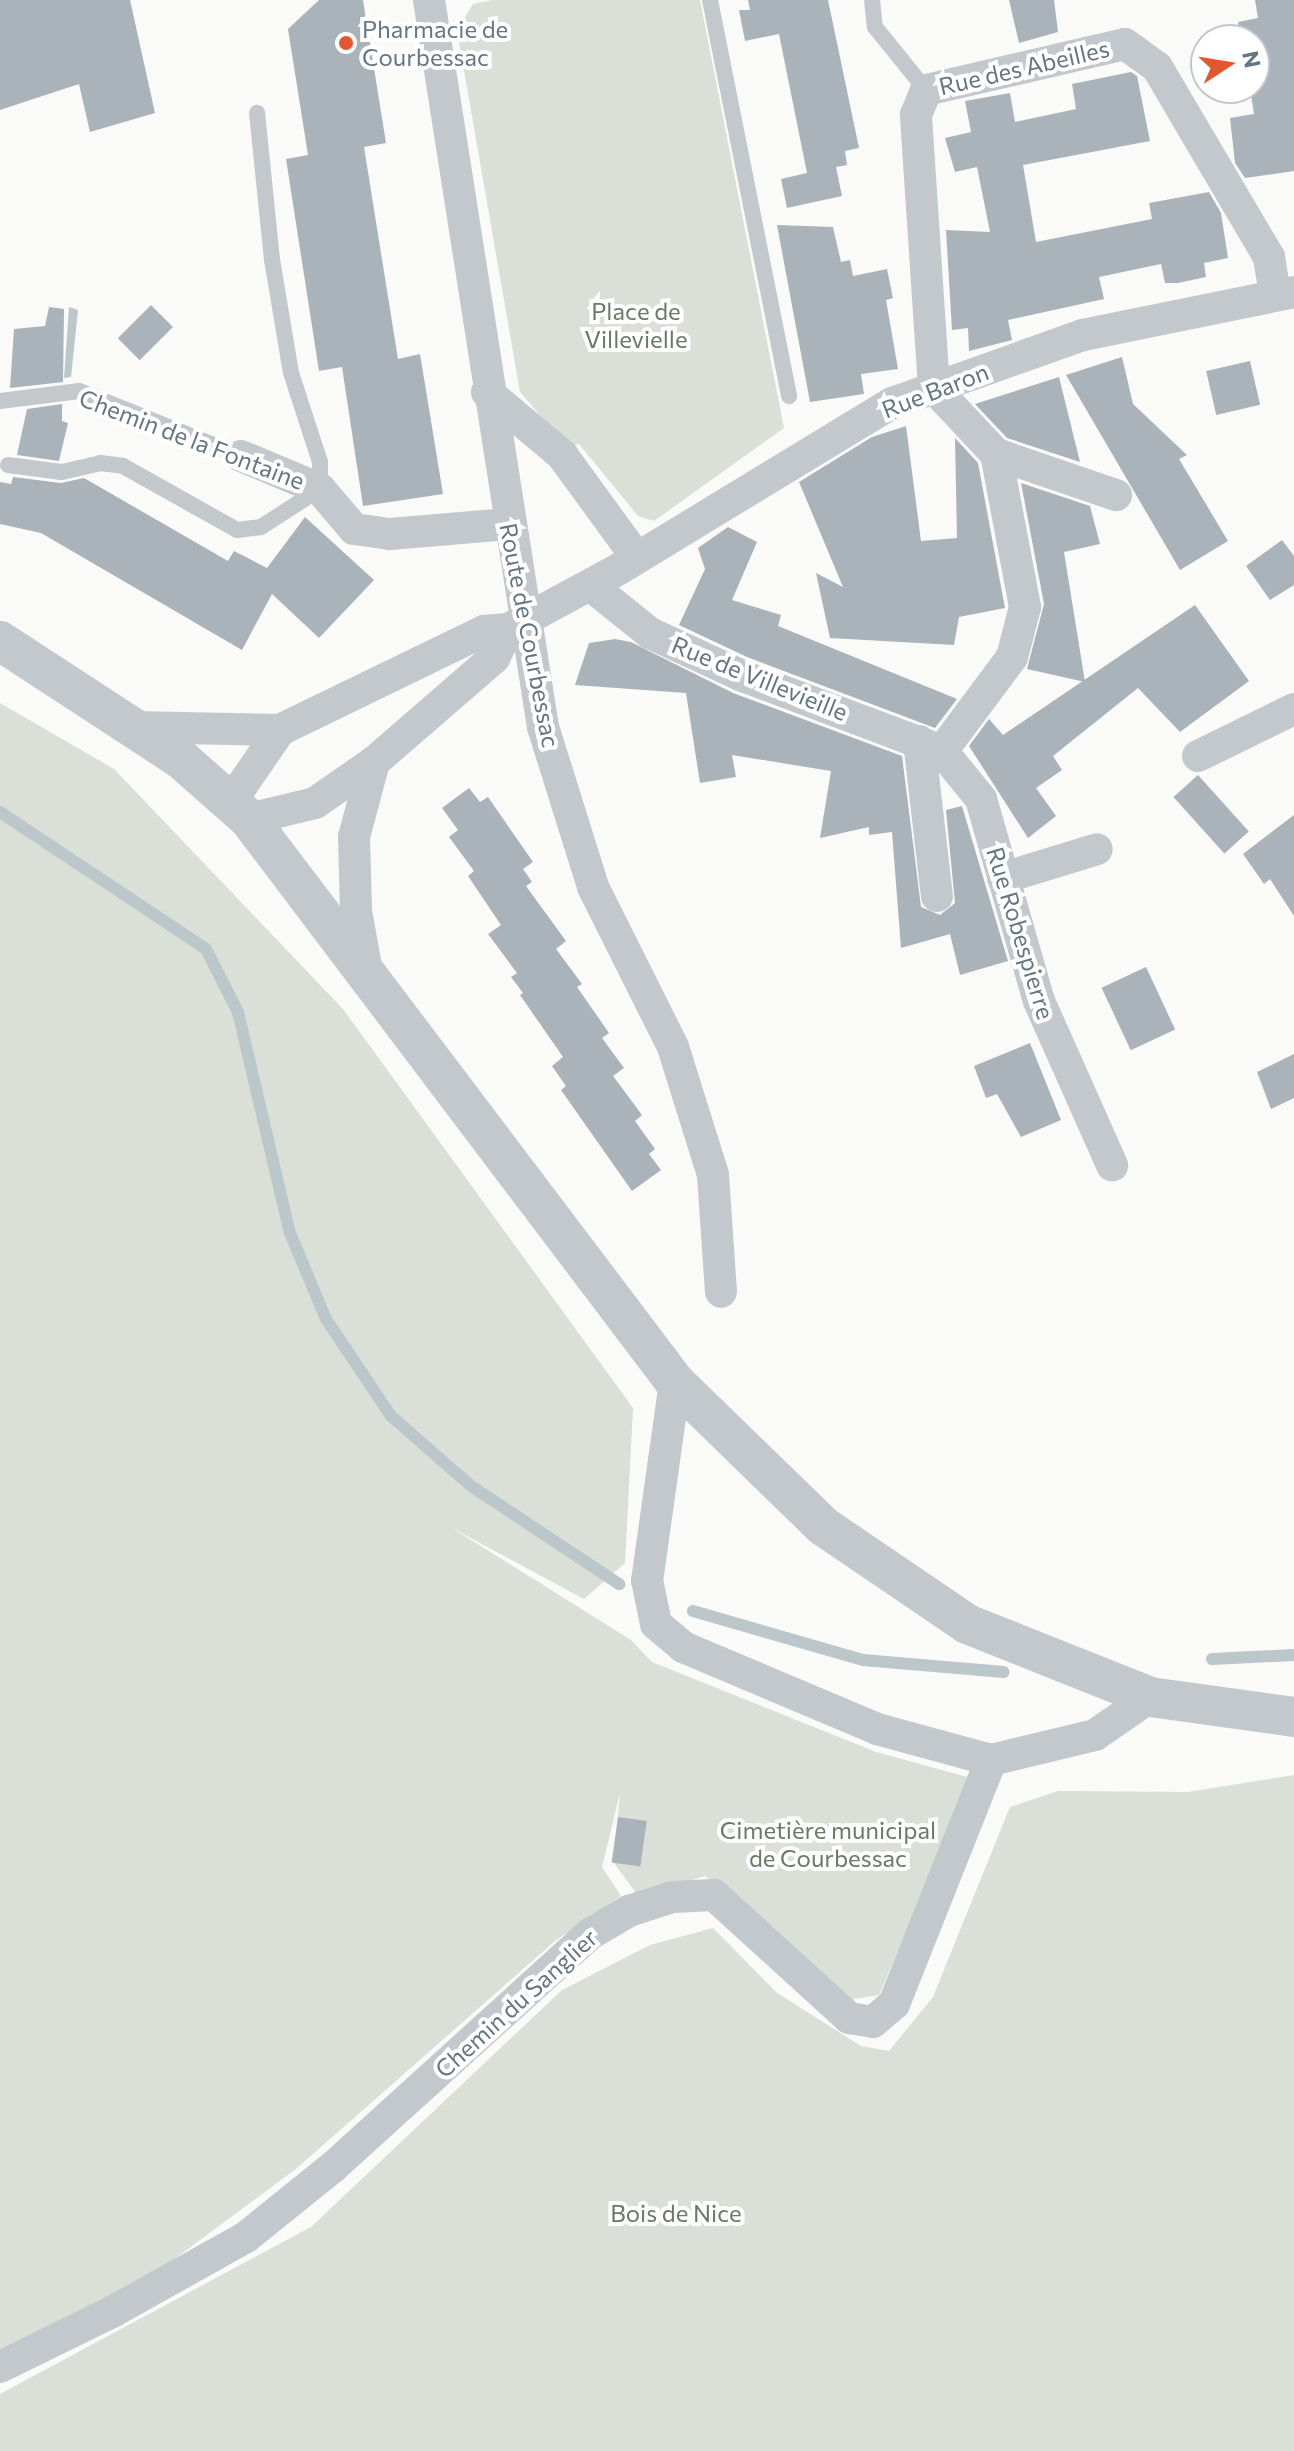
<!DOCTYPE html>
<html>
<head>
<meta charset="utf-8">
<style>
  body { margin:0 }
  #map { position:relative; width:1294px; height:2451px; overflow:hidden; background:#fafaf8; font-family:Commissioner,sans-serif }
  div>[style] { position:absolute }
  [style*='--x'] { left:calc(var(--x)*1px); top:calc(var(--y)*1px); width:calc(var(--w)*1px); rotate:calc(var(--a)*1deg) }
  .green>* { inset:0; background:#dadfd7 }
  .water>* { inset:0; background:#bbc7cb }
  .stream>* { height:12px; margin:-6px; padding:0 6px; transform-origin:6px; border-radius:6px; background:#bbc7cb }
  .building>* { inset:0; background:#aab3b9; transform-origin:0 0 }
  .service>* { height:16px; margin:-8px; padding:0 8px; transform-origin:8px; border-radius:8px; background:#c3c8cc }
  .minor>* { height:32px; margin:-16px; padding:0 16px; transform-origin:16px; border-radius:16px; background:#c3c8cc }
  .tertiary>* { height:40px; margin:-20px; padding:0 20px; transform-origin:20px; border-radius:20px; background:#c3c8cc }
  .dots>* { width:22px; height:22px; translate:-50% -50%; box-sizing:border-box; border:4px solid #fff; border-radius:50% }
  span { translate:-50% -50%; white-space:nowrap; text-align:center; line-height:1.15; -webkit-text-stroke:8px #fff; paint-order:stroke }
  .poi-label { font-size:24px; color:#657683 }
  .left { translate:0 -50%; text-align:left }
  .street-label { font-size:24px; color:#657683 }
  .park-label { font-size:24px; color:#687a64 }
  .north { position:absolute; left:1190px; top:24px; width:80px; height:80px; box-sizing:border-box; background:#fff; border:2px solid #c1c8cd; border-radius:50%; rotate:78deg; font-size:22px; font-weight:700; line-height:32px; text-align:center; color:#657683 }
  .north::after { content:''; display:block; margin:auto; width:28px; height:36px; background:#e4572e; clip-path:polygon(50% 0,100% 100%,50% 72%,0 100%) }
</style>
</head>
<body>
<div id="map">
  <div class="green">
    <div style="clip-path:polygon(492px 0,700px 0,784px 428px,654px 521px,638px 516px,579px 444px,567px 447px,520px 392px,457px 30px,473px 4px)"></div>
    <div style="clip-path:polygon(0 703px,114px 769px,343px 1009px,633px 1408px,625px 1563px,584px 1599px,452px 1528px,631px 1640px,652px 1662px,876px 1752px,971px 1778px,879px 1995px,849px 2000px,705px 1876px,639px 1897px,614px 1863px,620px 1793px,602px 1867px,621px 1896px,555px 1941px,297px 2168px,153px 2275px,0 2350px)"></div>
    <div style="clip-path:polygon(1294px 1775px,1294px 2451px,0 2451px,0 2394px,311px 2227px,562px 1990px,650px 1945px,713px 1928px,777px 1993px,861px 2046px,889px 2051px,933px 1997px,1010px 1807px,1058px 1791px,1188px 1792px)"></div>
  </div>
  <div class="water">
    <div style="clip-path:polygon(69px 307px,78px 310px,71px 377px,64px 378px)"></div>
  </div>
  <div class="stream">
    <div style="--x:0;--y:812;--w:247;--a:33.6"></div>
    <div style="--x:206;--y:949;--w:71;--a:63.1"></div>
    <div style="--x:238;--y:1012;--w:227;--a:76.8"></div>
    <div style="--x:290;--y:1233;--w:93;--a:67.3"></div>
    <div style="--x:326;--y:1319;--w:117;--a:56.2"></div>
    <div style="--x:391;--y:1416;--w:106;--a:41.2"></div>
    <div style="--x:471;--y:1486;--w:178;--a:33.5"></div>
    <div style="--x:693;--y:1611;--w:177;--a:16.1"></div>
    <div style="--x:863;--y:1660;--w:141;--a:4.9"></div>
    <div style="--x:1212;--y:1659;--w:82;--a:-2.8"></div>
  </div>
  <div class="building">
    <div style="clip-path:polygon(0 0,130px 0,155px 113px,90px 132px,79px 84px,0 110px)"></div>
    <div style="clip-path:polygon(319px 0,363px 0,386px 143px,364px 147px,398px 359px,420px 354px,443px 494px,363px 506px,342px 367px,319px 371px,286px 159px,308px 155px,288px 29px)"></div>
    <div style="clip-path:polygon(748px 0,828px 0,859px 148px,845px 151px,847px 165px,836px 167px,842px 196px,787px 208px,781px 179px,807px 173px,779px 34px,745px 41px,739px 10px,750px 10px)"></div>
    <div style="clip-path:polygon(1009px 0,1054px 0,1058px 32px,1019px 43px)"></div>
    <div style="clip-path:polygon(1255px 0,1294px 0,1294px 171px,1245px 178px,1235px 163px,1230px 118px,1254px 114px,1250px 88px,1254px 88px,1254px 40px,1241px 40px,1238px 22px,1258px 18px)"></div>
    <div style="clip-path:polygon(1131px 72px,1137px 76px,1150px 141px,1023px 165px,1036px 242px,1152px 219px,1149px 203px,1209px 192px,1221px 213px,1228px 258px,1204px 263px,1206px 277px,1178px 283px,1165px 283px,1161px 264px,1099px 277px,1104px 299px,1008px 320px,1012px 340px,969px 351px,968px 328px,952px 330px,946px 230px,990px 232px,977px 167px,955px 172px,945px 138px,971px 132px,965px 101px,1010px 93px,1015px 122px,1076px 109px,1072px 84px)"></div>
    <div style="clip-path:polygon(777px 225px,833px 227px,841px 262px,850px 260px,853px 276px,887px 269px,893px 298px,886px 300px,898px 369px,861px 374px,864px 394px,810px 402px)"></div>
    <div style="left:151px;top:305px;width:31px;height:47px;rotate:45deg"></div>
    <div style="clip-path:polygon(49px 307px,64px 309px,63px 382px,10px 388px,14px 329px,45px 326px)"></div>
    <div style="clip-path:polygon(1122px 357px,1133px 404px,1187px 455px,1179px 459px,1228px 541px,1180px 570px,1066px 375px)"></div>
    <div style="left:1250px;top:361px;width:45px;height:45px;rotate:77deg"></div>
    <div style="clip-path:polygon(1059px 377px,1080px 462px,1007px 438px,975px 404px)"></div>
    <div style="clip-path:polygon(62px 404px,62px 421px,68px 423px,59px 461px,17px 455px,27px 409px)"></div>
    <div style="clip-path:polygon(906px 426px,921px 541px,957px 538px,955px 438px,978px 463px,1005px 608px,959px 617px,954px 645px,830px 638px,816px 573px,843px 587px,799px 482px,872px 437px)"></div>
    <div style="clip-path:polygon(13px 477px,61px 483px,84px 478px,228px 561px,234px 551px,267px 568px,305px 517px,374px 580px,319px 638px,272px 594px,242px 650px,41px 533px,0 524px,0 482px,11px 484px)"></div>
    <div style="clip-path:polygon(1021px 483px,1090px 506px,1100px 544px,1064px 552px,1085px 682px,1027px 669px,1044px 604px)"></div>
    <div style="clip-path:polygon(728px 527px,757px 542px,732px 600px,781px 615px,778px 626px,957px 699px,935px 728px,747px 657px,679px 625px,705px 569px,698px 548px)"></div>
    <div style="clip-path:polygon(1282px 540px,1294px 556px,1294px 585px,1270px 600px,1246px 566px)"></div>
    <div style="clip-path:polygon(1195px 605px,1249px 681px,1180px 732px,1138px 688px,1053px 756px,1062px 770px,1036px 788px,1056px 816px,1028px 838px,969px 746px,989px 719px,1003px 735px)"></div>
    <div style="clip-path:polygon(615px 639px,631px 642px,733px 693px,902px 756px,921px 907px,940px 915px,955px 903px,946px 810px,962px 806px,1008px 961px,960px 975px,950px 934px,901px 948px,892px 832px,869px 835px,869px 827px,820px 838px,831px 771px,732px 755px,736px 777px,700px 783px,686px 693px,575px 685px,589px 643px)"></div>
    <div style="left:1198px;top:775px;width:76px;height:33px;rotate:48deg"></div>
    <div style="clip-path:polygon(469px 788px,480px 802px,488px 797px,533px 862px,523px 869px,532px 882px,526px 886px,566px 941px,556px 949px,582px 984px,577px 987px,609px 1033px,602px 1038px,624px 1068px,613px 1076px,642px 1115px,635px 1121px,655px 1149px,649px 1154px,661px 1170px,632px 1191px,561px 1090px,566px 1086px,552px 1066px,563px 1057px,520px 995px,523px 993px,511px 977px,517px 973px,488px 934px,501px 925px,468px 876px,474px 871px,449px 837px,458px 830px,442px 808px)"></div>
    <div style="clip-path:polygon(1294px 815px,1294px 916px,1270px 879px,1264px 884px,1243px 854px)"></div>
    <div style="left:1146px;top:967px;width:69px;height:49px;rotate:65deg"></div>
    <div style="clip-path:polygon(1030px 1043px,1061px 1120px,1021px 1137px,997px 1094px,986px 1098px,974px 1066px)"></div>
    <div style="clip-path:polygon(1294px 1054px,1294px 1098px,1271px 1109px,1257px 1072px)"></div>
    <div style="left:618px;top:1817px;width:29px;height:46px;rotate:8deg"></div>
  </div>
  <div class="service">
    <div style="--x:710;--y:0;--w:404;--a:78.7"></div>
    <div style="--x:872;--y:0;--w:27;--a:84"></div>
    <div style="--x:875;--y:27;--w:81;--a:51"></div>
    <div style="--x:0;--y:401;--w:80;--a:-7.2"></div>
    <div style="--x:79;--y:391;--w:175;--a:21.9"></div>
    <div style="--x:8;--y:465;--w:54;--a:7.4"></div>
    <div style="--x:62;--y:472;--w:39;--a:-13"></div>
    <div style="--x:100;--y:463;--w:23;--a:7"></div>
    <div style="--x:123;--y:466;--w:131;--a:29.3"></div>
    <div style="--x:237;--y:530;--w:24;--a:-7"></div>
    <div style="--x:261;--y:527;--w:70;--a:-32.8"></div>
    <div style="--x:320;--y:489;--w:27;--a:-90"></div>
    <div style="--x:320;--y:462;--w:94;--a:-108"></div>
    <div style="--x:291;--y:373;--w:115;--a:-99.5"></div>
    <div style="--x:272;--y:260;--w:148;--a:-95.8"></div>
  </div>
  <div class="minor">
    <div style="--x:429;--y:0;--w:736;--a:81.09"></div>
    <div style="--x:543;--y:727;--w:168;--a:72.6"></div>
    <div style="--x:593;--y:887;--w:179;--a:63.4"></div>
    <div style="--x:673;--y:1047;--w:134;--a:72.6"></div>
    <div style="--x:713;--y:1175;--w:117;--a:86.1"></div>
    <div style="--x:487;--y:392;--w:98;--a:40"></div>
    <div style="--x:562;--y:455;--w:127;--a:53.9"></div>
    <div style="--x:996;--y:454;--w:127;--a:18.9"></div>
    <div style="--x:241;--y:456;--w:86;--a:22.7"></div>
    <div style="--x:320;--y:489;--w:52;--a:49.6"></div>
    <div style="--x:354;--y:529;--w:36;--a:8"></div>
    <div style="--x:390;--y:534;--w:119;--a:-4.8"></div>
    <div style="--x:590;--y:585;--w:77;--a:38.7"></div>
    <div style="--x:650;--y:633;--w:99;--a:25"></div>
    <div style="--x:740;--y:675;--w:216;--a:20.6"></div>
    <div style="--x:942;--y:751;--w:62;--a:50.9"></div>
    <div style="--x:981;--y:799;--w:210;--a:74"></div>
    <div style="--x:1039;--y:1001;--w:180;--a:66"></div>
    <div style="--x:133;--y:727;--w:147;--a:1.2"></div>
    <div style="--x:280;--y:730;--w:227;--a:-25.9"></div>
    <div style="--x:484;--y:631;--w:24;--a:-5"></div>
    <div style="--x:508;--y:629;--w:126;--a:-28.4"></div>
    <div style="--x:619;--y:569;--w:320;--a:-31.3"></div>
    <div style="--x:892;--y:403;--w:203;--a:-19.6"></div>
    <div style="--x:1083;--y:335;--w:215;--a:-11.5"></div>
    <div style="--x:919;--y:741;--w:156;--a:83.4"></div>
    <div style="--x:942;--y:751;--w:117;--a:-53.3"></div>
    <div style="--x:1012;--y:657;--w:52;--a:-75.4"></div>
    <div style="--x:1025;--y:607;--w:156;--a:-100.7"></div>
    <div style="--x:996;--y:454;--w:91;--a:-133.2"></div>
    <div style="--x:934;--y:388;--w:274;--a:-93.8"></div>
    <div style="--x:916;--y:115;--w:27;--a:-68"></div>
    <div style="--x:926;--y:90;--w:204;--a:-13"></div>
    <div style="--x:1125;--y:44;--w:39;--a:36"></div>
    <div style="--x:1157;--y:67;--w:221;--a:59.5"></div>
    <div style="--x:1269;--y:257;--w:36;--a:81"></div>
    <div style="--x:1198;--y:756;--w:107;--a:-26.1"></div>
    <div style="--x:230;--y:803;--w:88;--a:-55.6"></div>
    <div style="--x:249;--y:819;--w:68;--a:-13.6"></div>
    <div style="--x:315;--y:803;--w:72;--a:-34.8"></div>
    <div style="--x:374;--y:762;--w:159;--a:-40.9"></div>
    <div style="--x:494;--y:658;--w:32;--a:-64"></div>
    <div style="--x:1003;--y:878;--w:98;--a:-17.1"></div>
    <div style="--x:367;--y:972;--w:62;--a:-100.2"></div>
    <div style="--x:356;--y:911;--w:74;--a:-91.5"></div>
    <div style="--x:354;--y:837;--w:78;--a:-75.1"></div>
    <div style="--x:675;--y:1382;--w:200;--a:98"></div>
    <div style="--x:647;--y:1580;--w:45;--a:78.4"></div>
    <div style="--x:656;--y:1624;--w:35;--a:40"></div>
    <div style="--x:683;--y:1647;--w:211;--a:22.9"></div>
    <div style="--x:877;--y:1729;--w:118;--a:15.2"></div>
    <div style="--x:991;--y:1760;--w:107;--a:-13.5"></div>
    <div style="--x:1095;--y:1735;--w:67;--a:-34.6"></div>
    <div style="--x:0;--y:2367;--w:125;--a:-26.2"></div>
    <div style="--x:112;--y:2312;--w:154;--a:-29.2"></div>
    <div style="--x:246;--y:2237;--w:112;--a:-38.8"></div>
    <div style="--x:333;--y:2167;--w:347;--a:-42.2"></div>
    <div style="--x:590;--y:1934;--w:45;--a:-30.5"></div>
    <div style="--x:629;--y:1911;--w:45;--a:-18"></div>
    <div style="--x:672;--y:1897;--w:42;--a:-2.7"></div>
    <div style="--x:714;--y:1895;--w:183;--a:42.3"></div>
    <div style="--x:849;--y:2018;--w:24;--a:9"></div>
    <div style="--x:873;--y:2022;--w:28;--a:-41"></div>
    <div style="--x:894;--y:2004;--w:263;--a:-68.3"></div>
  </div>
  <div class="tertiary">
    <div style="--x:0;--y:641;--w:216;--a:33.1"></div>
    <div style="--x:181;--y:759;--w:91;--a:41.4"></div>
    <div style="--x:249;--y:819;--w:706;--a:52.89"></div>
    <div style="--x:675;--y:1382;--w:206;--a:44.2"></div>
    <div style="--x:823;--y:1526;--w:174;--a:34.2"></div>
    <div style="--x:967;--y:1624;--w:197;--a:21.7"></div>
    <div style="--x:1150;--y:1697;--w:145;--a:7.9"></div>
  </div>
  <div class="dots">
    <div style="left:346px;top:43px;background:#e4572e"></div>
  </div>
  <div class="poi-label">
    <span class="left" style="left:362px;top:43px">Pharmacie de<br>Courbessac</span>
  </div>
  <div class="street-label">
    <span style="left:1024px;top:67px;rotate:-13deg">Rue des Abeilles</span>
    <span style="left:935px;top:390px;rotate:-21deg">Rue Baron</span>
    <span style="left:192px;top:439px;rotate:21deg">Chemin de la Fontaine</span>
    <span style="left:530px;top:635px;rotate:79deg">Route de Courbessac</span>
    <span style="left:760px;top:678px;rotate:22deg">Rue de Villevieille</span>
    <span style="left:1021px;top:933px;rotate:73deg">Rue Robespierre</span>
    <span style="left:516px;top:2003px;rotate:-42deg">Chemin du Sanglier</span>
  </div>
  <div class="park-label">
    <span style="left:636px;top:325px">Place de<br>Villevielle</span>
    <span style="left:828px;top:1844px">Cimetière municipal<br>de Courbessac</span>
    <span style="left:676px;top:2213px">Bois de Nice</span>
  </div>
  <div class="north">N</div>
</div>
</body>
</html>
